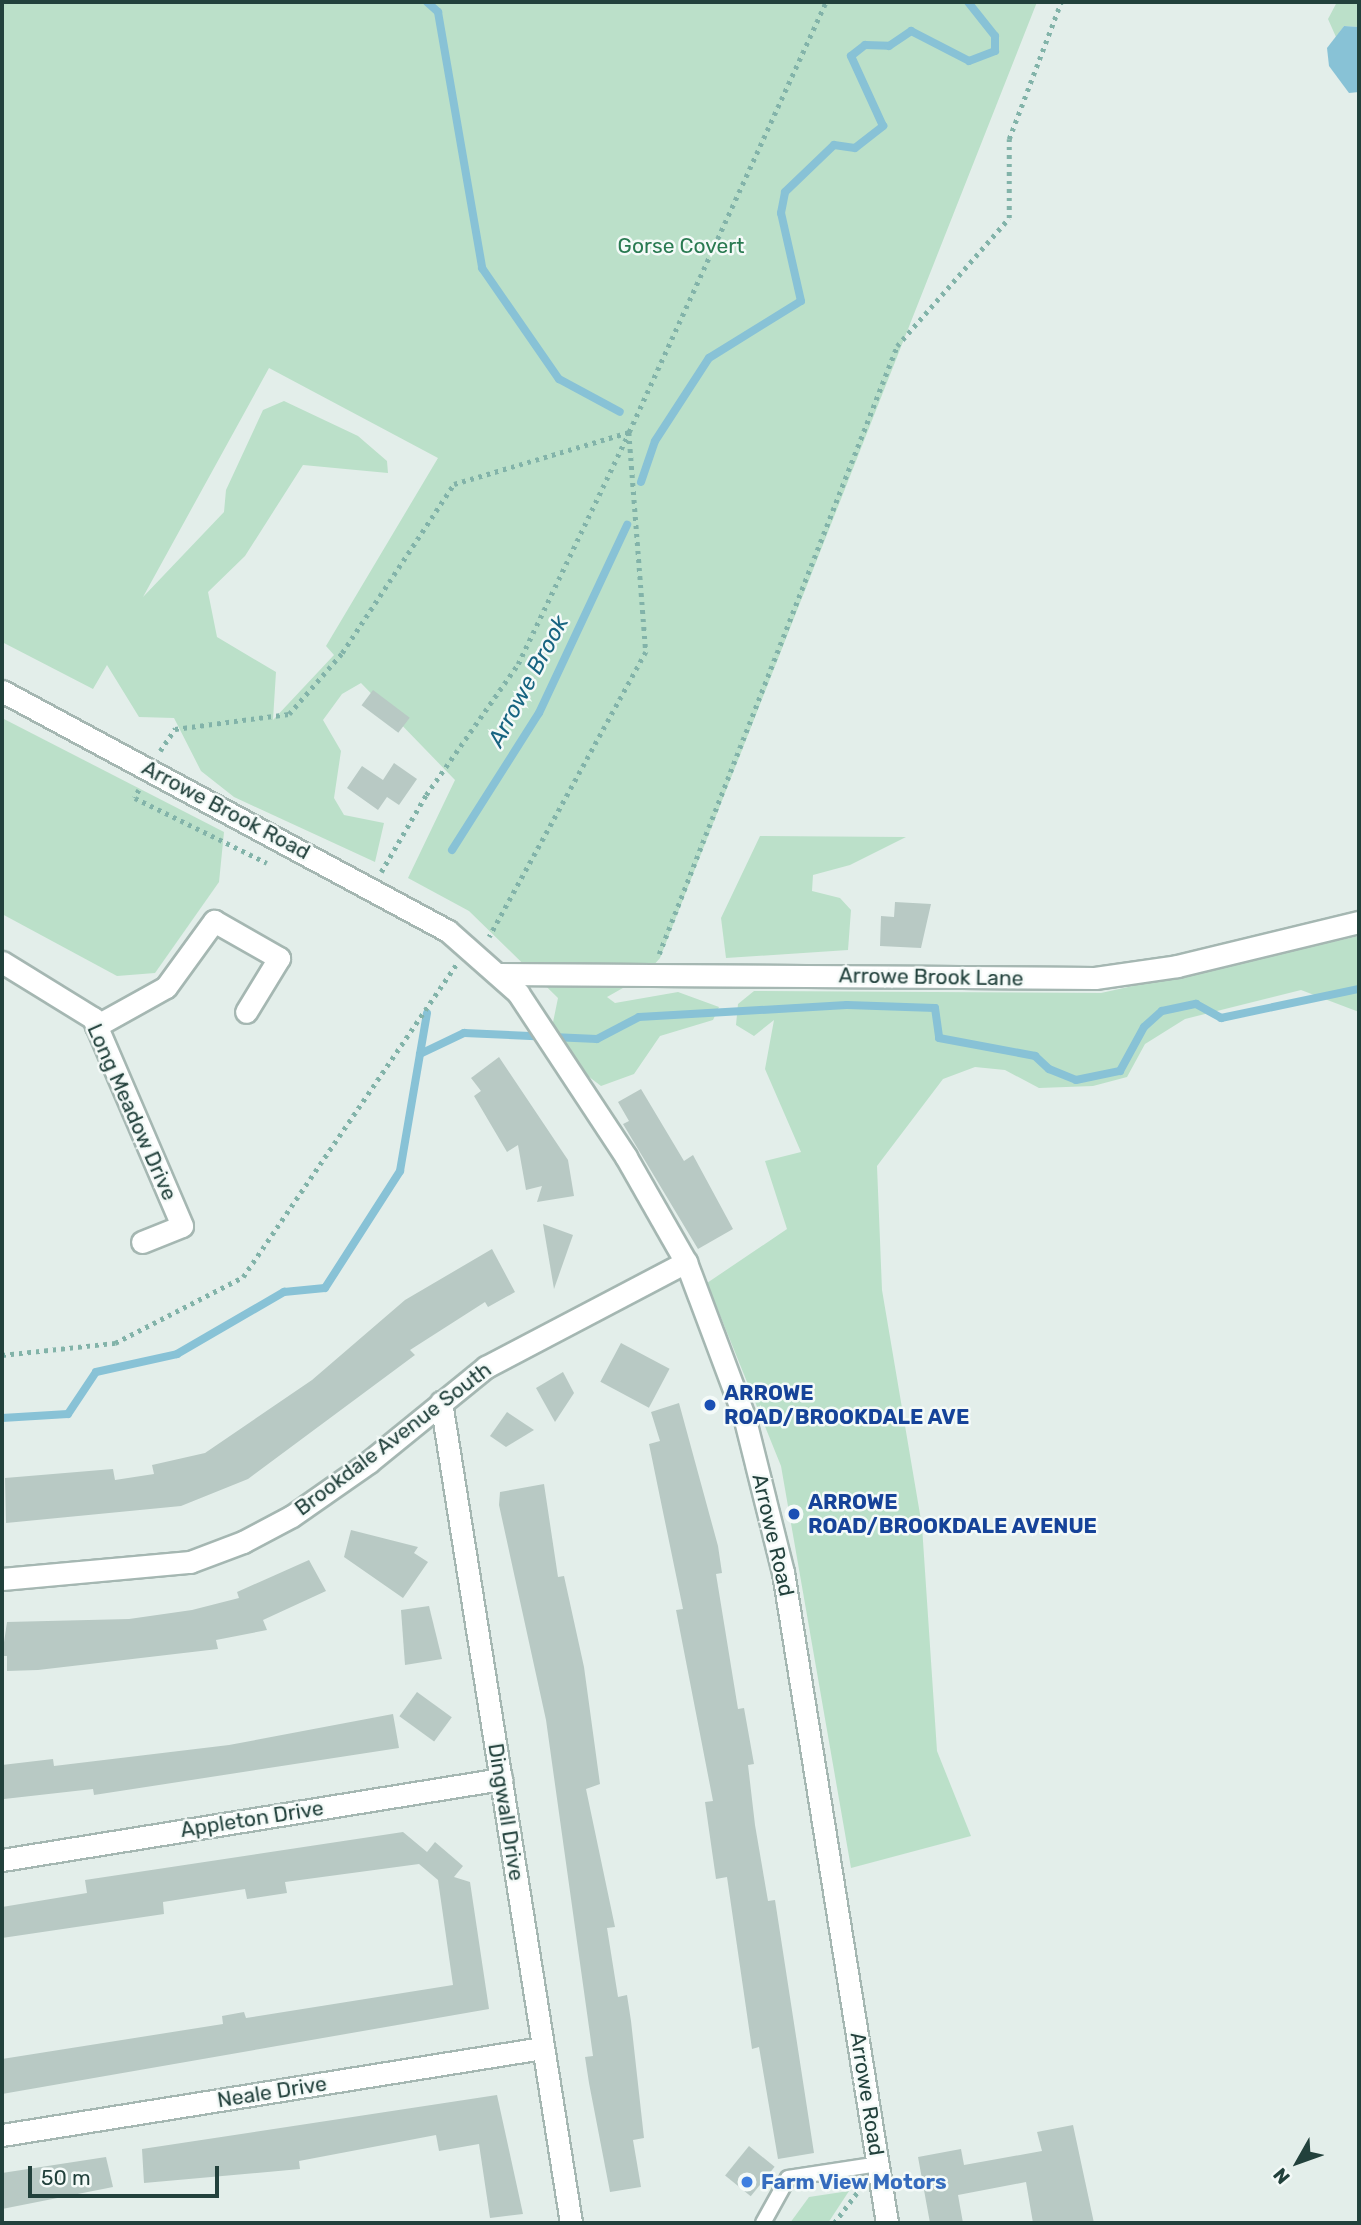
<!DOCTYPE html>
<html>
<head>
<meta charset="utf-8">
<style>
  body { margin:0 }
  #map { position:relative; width:1361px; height:2225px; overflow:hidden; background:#e3eeea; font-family:Rubik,sans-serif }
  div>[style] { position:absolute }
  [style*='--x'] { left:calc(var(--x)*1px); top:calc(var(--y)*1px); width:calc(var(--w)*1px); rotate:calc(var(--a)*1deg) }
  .green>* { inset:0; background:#bbe0c9 }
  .water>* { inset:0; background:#88c2d6 }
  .stream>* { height:8px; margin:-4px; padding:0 4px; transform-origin:4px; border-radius:4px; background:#88c2d6 }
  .building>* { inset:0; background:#b8c9c4; transform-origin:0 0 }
  .path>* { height:4.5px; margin-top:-2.25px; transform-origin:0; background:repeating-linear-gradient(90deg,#82b3a9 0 3.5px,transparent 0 8.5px) }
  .roads { filter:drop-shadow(2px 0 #a5b7b2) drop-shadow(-2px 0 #a5b7b2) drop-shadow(0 2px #a5b7b2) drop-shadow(0 -2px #a5b7b2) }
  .lane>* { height:14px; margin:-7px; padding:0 7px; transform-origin:7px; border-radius:7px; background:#fff }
  .street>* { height:21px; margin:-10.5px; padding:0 10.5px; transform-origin:10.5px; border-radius:10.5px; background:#fff }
  .secondary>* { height:21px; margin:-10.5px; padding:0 10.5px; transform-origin:10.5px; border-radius:10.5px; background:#fff }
  .dots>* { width:19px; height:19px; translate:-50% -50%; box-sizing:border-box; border:4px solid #f4faf8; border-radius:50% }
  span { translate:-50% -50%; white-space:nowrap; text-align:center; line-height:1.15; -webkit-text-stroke:5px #f4faf8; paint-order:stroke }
  .park-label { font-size:21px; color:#297a51 }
  .street-label { font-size:21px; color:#22413c }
  .transit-label { font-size:21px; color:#164399; font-weight:700 }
  .left { translate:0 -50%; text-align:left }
  .shop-label { font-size:21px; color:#366cbe; font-weight:700 }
  .water-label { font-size:23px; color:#176481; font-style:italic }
  .frame { position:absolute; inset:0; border:4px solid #22413c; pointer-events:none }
  .north { position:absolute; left:1263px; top:2127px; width:70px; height:70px; -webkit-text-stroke:5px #f4faf8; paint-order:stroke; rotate:230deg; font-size:19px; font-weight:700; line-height:28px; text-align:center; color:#22413c }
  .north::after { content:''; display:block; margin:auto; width:24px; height:32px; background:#22413c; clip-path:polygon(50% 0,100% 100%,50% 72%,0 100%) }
  .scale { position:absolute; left:28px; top:2166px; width:191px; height:32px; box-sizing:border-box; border:4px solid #22413c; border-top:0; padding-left:9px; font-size:21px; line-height:24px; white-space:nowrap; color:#22413c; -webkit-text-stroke:5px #f4faf8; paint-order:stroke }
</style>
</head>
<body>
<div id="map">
  <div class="green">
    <div style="clip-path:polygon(evenodd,2px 2px,1037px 2px,660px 958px,644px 976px,607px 997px,615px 1003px,678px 992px,719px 1007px,713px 1020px,660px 1036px,634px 1074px,601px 1086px,588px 1076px,551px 1032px,558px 998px,469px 911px,408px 878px,455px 780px,361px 683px,342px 694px,323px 720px,341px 751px,334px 798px,344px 815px,384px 823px,375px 862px,234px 797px,201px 771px,174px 718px,139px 717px,107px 665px,93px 689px,2px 642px,2px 2px,269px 368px,438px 458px,326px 646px,334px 655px,273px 720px,276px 672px,217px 637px,208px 592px,245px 556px,303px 465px,388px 473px,387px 461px,358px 436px,284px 401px,263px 410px,226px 490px,224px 512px,143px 597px,269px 368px)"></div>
    <div style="clip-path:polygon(1337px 2px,1359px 2px,1359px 27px,1344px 26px,1336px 37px,1328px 19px)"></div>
    <div style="clip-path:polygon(2px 718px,224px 832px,219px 882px,155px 973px,117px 976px,2px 914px)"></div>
    <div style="clip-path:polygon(760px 836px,906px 837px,850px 865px,813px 875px,812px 891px,840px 898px,851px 910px,848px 950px,726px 958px,721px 918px)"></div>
    <div style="clip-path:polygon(1359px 936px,1359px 1012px,1301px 990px,1185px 1019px,1145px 1044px,1127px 1077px,1093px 1086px,1039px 1088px,1005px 1070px,975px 1067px,943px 1079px,877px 1166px,882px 1290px,922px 1526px,937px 1751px,971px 1836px,851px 1868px,781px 1466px,707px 1283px,787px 1229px,765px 1161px,801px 1152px,765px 1069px,774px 1020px,754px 1036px,736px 1025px,738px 1004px,754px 991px,1101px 993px)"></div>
    <div style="clip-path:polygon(849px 2191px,828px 2223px,790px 2223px,809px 2197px)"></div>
  </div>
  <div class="water">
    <div style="clip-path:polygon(1344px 26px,1359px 27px,1359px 92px,1349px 93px,1329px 66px,1327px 48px)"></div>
  </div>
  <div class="stream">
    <div style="--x:427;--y:2;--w:15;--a:42"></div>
    <div style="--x:438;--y:12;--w:260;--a:80.2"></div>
    <div style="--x:482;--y:268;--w:135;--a:55.3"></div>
    <div style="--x:559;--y:379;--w:69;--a:28.4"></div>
    <div style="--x:641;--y:482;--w:43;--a:-71.1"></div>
    <div style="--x:655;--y:441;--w:99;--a:-57"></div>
    <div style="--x:709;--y:358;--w:108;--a:-31.8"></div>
    <div style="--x:801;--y:301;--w:90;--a:-102.8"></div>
    <div style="--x:781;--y:213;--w:21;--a:-79"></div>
    <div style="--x:785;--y:192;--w:68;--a:-43.8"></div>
    <div style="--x:834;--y:145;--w:21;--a:8"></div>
    <div style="--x:855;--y:148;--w:36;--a:-38"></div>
    <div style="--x:883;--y:126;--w:77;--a:-114.6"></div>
    <div style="--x:851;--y:56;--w:18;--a:-38"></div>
    <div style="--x:865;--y:45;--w:24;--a:2"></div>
    <div style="--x:889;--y:46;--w:27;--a:-34"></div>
    <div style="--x:911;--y:31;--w:65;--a:27.3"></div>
    <div style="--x:969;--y:61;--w:28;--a:-21"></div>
    <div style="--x:995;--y:51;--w:15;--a:-90"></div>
    <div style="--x:995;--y:36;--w:43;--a:-128.5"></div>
    <div style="--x:452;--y:850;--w:162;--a:-57.6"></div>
    <div style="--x:539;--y:713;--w:208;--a:-64.9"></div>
    <div style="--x:420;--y:1054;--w:49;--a:-25.5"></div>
    <div style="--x:464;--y:1033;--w:133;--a:2.6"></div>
    <div style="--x:597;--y:1039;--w:47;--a:-27.6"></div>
    <div style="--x:639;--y:1017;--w:208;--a:-3.3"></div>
    <div style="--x:847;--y:1005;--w:88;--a:2"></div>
    <div style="--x:935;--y:1008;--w:30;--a:82"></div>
    <div style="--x:939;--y:1038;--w:98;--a:10.6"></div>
    <div style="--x:1035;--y:1056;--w:19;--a:43"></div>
    <div style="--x:1049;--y:1069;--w:29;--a:22"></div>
    <div style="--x:1076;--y:1080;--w:45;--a:-11.6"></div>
    <div style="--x:1120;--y:1071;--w:50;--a:-61.4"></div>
    <div style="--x:1144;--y:1027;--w:24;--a:-42"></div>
    <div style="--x:1162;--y:1011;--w:35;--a:-12"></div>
    <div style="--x:1196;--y:1004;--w:29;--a:29"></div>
    <div style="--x:1221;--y:1018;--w:141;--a:-11.9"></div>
    <div style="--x:2;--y:1418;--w:66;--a:-3.5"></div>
    <div style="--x:68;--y:1414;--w:50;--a:-56.3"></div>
    <div style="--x:96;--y:1372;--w:83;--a:-12.5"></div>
    <div style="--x:177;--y:1354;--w:124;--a:-30.1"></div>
    <div style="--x:284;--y:1292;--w:41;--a:-5.6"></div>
    <div style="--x:325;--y:1288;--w:139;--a:-57.3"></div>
    <div style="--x:400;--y:1171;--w:160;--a:-80.3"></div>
  </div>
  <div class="building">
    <div style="left:373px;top:690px;width:46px;height:19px;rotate:37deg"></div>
    <div style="clip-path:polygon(394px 763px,417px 779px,399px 805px,387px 797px,378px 810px,347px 788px,362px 766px,383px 780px)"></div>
    <div style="clip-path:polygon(895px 902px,931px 904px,921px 948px,880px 946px,881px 916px,894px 917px)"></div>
    <div style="clip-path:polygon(499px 1057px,568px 1160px,574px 1196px,537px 1202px,542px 1186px,526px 1190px,518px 1145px,507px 1152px,474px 1096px,481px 1091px,471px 1078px)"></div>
    <div style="clip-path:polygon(641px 1089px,684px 1161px,693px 1155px,733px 1229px,698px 1249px,623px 1124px,629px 1121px,618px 1102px)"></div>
    <div style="clip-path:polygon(543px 1224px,573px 1235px,554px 1289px)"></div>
    <div style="clip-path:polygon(492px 1249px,515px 1292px,488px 1307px,485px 1302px,410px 1350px,415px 1355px,248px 1479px,181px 1506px,6px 1523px,5px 1478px,113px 1469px,115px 1480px,154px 1474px,152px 1465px,205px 1453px,312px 1380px,405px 1300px)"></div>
    <div style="left:621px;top:1343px;width:55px;height:44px;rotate:28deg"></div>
    <div style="clip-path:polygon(563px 1372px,574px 1393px,555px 1422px,536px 1388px)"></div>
    <div style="clip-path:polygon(679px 1403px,718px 1546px,722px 1573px,716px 1574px,738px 1709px,744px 1708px,754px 1764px,748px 1765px,755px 1825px,768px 1901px,775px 1900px,814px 2153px,778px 2159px,759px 2047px,752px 2049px,727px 1877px,716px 1879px,705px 1802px,713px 1801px,676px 1610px,683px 1609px,649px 1444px,660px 1441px,651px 1412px)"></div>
    <div style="clip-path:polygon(507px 1412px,534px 1430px,506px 1447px,490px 1436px)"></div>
    <div style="clip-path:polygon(544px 1484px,558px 1577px,564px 1576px,584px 1667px,600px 1784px,586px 1789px,615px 1927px,607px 1928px,618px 1997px,627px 1995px,631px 2021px,644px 2138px,633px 2140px,641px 2187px,610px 2192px,589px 2083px,585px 2057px,593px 2056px,546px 1720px,499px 1505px,500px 1492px)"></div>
    <div style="clip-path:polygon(351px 1530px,418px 1547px,414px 1553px,428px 1562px,403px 1598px,344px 1557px)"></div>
    <div style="clip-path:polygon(309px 1560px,326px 1591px,263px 1620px,267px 1630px,216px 1640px,218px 1649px,38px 1670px,7px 1671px,7px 1656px,2px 1656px,7px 1622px,129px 1619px,192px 1610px,239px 1598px,237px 1592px)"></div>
    <div style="clip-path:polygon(429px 1606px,442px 1659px,405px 1665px,401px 1610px)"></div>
    <div style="left:417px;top:1692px;width:43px;height:30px;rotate:36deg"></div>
    <div style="clip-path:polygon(393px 1714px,399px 1748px,94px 1795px,93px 1789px,4px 1799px,2px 1765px,53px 1759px,54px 1766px,229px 1745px)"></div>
    <div style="clip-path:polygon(403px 1832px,427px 1852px,435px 1842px,463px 1866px,454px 1877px,470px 1882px,489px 2009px,2px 2094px,2px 2059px,223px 2024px,222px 2016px,244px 2012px,246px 2018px,453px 1985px,438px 1880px,419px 1864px,285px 1882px,287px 1893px,247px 1899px,245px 1889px,163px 1902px,164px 1914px,2px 1938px,2px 1907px,87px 1893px,85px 1880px)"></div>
    <div style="clip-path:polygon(497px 2095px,523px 2214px,490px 2218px,479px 2144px,439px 2151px,436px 2135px,299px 2161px,300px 2169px,144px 2183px,142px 2149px)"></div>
    <div style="clip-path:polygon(1073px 2125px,1094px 2223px,1033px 2223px,1026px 2182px,958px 2195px,963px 2223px,930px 2223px,918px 2157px,961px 2149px,964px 2165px,1042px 2151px,1037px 2132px)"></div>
    <div style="left:749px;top:2146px;width:33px;height:38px;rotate:39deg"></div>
    <div style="clip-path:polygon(106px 2157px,113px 2187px,2px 2209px,2px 2173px)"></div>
  </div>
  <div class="path">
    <div style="--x:160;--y:751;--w:27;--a:-56"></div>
    <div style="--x:175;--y:729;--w:115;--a:-7.5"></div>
    <div style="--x:289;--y:714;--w:81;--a:-49"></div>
    <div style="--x:342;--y:653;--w:203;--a:-56.5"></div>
    <div style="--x:454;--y:484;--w:183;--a:-16.5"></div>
    <div style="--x:629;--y:432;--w:473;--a:-65.4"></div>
    <div style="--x:139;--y:790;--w:9;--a:117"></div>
    <div style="--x:135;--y:798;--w:147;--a:26.2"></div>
    <div style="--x:381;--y:872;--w:89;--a:-59.7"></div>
    <div style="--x:426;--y:795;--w:160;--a:-54.9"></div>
    <div style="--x:518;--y:664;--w:257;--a:-64.4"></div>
    <div style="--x:629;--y:432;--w:221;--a:85.6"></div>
    <div style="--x:646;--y:652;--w:325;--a:118.8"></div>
    <div style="--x:659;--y:954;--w:653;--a:-68.62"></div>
    <div style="--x:897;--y:346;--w:170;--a:-48.8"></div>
    <div style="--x:1009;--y:218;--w:79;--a:-90"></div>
    <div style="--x:1009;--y:139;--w:147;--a:-69.2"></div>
    <div style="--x:2;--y:1355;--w:114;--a:-6.1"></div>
    <div style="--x:115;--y:1343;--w:144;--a:-27.3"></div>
    <div style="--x:243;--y:1277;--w:378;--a:-55.7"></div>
    <div style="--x:834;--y:2223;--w:41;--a:-52.9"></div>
  </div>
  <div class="roads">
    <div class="lane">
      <div style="--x:763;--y:2223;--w:51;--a:-60.9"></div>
      <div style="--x:788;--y:2178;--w:91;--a:-8.8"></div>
    </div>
    <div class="street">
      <div style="--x:2;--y:962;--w:107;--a:31.6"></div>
      <div style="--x:93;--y:1018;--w:226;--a:66.8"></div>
      <div style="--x:182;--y:1226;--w:43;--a:158.2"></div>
      <div style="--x:96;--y:1026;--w:80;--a:-29.1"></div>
      <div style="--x:166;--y:987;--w:82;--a:-54"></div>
      <div style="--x:214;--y:921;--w:75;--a:29.6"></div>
      <div style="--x:279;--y:958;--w:63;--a:121.4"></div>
      <div style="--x:441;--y:1402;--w:831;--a:81"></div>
      <div style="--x:2;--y:1579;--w:189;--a:-5.2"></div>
      <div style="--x:190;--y:1562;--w:57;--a:-20.7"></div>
      <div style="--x:243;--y:1542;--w:55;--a:-28"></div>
      <div style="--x:292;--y:1516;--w:94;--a:-35"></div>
      <div style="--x:369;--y:1462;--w:151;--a:-39.1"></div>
      <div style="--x:486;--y:1367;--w:226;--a:-27.7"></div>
      <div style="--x:2;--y:1860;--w:506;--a:-9.22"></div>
      <div style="--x:2;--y:2135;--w:547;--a:-9.15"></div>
    </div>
    <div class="secondary">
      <div style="--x:2;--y:691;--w:506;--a:28.29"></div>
      <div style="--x:448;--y:931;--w:94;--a:41.5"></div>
      <div style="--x:518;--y:993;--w:196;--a:56.6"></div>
      <div style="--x:626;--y:1157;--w:121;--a:60.3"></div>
      <div style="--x:686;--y:1262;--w:165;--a:69.4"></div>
      <div style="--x:744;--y:1416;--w:161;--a:76"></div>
      <div style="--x:783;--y:1572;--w:659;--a:80.92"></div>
      <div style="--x:498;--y:974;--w:597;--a:0.38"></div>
      <div style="--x:1095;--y:978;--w:83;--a:-8.3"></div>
      <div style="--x:1177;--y:966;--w:187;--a:-13.6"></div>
    </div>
  </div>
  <div class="dots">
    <div style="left:710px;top:1405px;background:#1a4fb4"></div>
    <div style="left:794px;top:1514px;background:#1a4fb4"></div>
    <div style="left:747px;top:2182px;background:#3f7fe0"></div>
  </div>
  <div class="park-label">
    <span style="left:681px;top:246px">Gorse Covert</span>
  </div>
  <div class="street-label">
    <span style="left:226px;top:810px;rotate:28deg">Arrowe Brook Road</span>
    <span style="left:931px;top:977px;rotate:1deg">Arrowe Brook Lane</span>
    <span style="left:132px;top:1112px;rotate:66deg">Long Meadow Drive</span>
    <span style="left:393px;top:1439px;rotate:-37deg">Brookdale Avenue South</span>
    <span style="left:773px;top:1535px;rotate:77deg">Arrowe Road</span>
    <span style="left:506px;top:1812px;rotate:81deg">Dingwall Drive</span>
    <span style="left:252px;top:1819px;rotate:-9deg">Appleton Drive</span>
    <span style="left:272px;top:2092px;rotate:-9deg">Neale Drive</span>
    <span style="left:867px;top:2094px;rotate:81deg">Arrowe Road</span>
  </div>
  <div class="transit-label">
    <span class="left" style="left:724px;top:1405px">ARROWE<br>ROAD/BROOKDALE AVE</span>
    <span class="left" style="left:808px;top:1514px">ARROWE<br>ROAD/BROOKDALE AVENUE</span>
  </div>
  <div class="shop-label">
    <span class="left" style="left:761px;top:2182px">Farm View Motors</span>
  </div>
  <div class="water-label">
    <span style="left:528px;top:681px;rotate:-62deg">Arrowe Brook</span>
  </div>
  <div class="frame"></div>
  <div class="north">N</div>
  <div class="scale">50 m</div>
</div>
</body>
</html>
